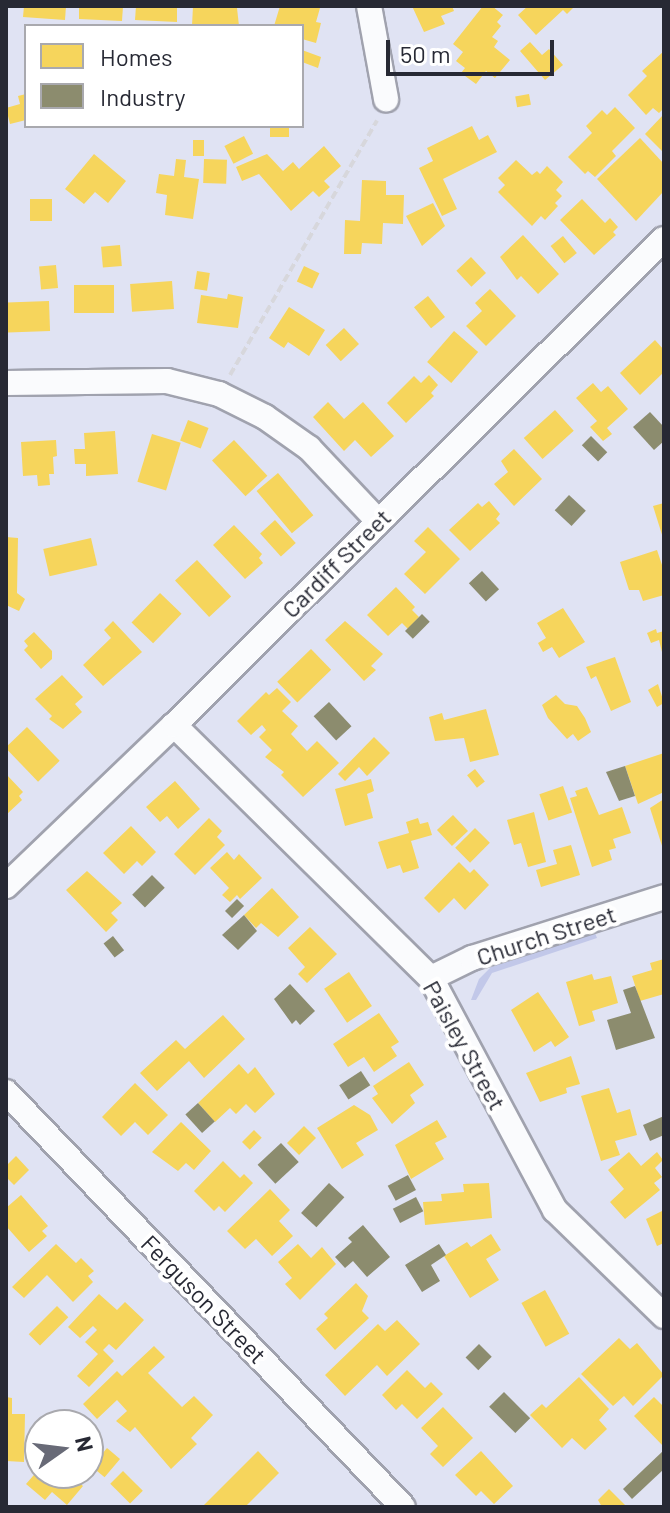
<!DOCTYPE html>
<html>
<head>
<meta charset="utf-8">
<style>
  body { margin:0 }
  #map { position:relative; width:670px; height:1513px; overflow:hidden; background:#e0e3f3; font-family:Barlow,sans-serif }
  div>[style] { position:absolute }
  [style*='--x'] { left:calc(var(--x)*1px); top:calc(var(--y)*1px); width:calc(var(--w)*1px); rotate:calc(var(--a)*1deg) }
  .green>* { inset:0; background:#c2c8e9 }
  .homes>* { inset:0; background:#f6d55c; transform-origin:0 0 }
  .industry>* { inset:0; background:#8c8c6e; transform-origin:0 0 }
  .path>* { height:4px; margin-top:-2px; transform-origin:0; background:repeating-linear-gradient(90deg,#d7d7dc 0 8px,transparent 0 12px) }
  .roads { filter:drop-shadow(2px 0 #a0a2ae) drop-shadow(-2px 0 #a0a2ae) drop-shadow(0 2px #a0a2ae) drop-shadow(0 -2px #a0a2ae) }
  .minor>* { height:24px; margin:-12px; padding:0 12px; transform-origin:12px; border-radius:12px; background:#fafbfd }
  span { translate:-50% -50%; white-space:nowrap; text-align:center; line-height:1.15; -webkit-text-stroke:8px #fff; paint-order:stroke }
  .street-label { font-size:24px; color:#272934 }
  .frame { position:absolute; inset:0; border:8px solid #272934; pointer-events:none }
  .legend { position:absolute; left:24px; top:24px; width:280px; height:104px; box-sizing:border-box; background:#fff; border:2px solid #a9a9ae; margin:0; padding:10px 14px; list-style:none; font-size:24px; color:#272934 }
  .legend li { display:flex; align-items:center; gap:16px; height:40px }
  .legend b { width:40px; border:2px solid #a9a9ae }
  .north { position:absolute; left:24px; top:1409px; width:80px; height:80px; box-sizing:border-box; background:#fff; border:2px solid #a9a9ae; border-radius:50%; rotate:76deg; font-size:22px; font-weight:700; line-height:32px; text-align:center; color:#272934 }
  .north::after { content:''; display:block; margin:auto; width:28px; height:36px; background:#686a77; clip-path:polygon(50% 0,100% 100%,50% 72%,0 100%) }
  .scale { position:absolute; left:386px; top:40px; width:168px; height:36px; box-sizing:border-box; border:4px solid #272934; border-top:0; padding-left:10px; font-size:24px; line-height:28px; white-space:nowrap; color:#272934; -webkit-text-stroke:6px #fff; paint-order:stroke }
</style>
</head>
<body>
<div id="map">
  <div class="green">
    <div style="clip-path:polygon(595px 933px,597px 938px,492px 973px,476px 1000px,471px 1000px,479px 979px,491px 967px)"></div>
  </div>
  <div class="homes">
    <div style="clip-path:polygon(24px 6px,66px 6px,65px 20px,23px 17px)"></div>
    <div style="clip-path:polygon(79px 6px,123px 6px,122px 21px,79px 19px)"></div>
    <div style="clip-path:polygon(136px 6px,177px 6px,177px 22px,135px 20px)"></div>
    <div style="clip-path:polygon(193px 6px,237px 8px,239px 26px,192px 26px)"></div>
    <div style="clip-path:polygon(280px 6px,320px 8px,316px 22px,321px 23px,316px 43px,302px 39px,302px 26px,274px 26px)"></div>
    <div style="clip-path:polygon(412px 6px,452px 6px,454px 11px,441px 16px,445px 24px,424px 32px)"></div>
    <div style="clip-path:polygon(483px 6px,492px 6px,503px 15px,497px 22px,501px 26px,492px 37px,498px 41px,494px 47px,510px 60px,495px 78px,486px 71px,476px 84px,461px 73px,465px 68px,456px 61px,463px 52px,453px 44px)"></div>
    <div style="clip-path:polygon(528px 6px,575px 6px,567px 14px,563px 10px,536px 35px,518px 15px)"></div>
    <div style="clip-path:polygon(530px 42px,542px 55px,549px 49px,563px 65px,545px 80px,520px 51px)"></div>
    <div style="clip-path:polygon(302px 50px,321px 57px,318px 68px,302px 62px)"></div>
    <div style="clip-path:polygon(664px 51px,664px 108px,659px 113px,653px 108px,646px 115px,628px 95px,647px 76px,642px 71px)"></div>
    <div style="clip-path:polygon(26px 94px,26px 120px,10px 124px,6px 108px,20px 104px,18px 96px)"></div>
    <div style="left:529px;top:94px;width:11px;height:14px;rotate:80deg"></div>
    <div style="clip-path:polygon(615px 107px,635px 128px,612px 151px,616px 156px,595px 177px,588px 171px,585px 174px,568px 157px,592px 133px,586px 126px,602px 110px,607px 115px)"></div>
    <div style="clip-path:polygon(664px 114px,664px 153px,645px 134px)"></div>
    <div style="left:270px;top:126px;width:19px;height:11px"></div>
    <div style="clip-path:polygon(472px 126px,479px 140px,488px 135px,497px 152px,443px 179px,457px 209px,442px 216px,419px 168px,433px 161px,427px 148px)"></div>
    <div style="left:244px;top:136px;width:20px;height:22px;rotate:63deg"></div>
    <div style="clip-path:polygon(640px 138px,664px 164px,664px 191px,636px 221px,597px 179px)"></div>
    <div style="left:204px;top:140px;width:16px;height:11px;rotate:90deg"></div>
    <div style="clip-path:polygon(324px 146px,341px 166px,324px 181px,330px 187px,319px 197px,313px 191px,291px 211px,259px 174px,242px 181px,236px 167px,267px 154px,283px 171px,293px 162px,299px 169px)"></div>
    <div style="clip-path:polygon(94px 154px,126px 181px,108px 203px,95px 192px,84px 204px,65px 189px)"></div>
    <div style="clip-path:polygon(176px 159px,186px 160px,184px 177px,199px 179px,193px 219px,165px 215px,167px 195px,156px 193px,159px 174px,174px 176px)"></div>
    <div style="left:204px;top:159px;width:23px;height:24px;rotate:2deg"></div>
    <div style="clip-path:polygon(516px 160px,532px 175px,537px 171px,540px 174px,547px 166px,563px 182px,556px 190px,562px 196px,555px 203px,558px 206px,545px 220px,541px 216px,532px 226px,498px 192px,505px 185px,498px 178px)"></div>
    <div style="clip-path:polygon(362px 180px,386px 181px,386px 195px,404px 195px,403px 224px,383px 223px,382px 244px,362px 243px,361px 254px,344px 254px,345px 220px,360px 221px)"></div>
    <div style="left:52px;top:199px;width:22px;height:22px;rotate:90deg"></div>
    <div style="clip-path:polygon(582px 199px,605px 223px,610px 218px,618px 227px,613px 232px,616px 235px,594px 255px,560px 220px)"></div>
    <div style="clip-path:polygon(433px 203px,445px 226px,422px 246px,406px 216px)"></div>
    <div style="clip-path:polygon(523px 235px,559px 274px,538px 294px,521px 276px,517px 280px,500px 257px)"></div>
    <div style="left:563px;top:236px;width:22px;height:16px;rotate:51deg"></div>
    <div style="left:120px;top:245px;width:21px;height:19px;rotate:85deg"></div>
    <div style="left:471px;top:257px;width:22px;height:20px;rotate:47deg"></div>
    <div style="left:56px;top:265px;width:23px;height:17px;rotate:85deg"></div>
    <div style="left:304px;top:266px;width:17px;height:17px;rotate:25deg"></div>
    <div style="left:197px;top:271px;width:13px;height:18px;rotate:9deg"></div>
    <div style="left:172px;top:281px;width:28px;height:42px;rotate:86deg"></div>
    <div style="left:74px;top:285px;width:40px;height:28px"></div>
    <div style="clip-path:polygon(490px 289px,516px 316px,486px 346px,466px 326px,482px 311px,475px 303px)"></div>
    <div style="clip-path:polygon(228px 294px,243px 297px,238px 328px,197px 323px,201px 295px,227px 299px)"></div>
    <div style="left:428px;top:296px;width:27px;height:18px;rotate:51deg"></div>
    <div style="left:49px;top:301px;width:30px;height:42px;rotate:88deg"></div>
    <div style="clip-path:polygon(289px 307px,325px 330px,309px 356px,288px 342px,284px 348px,269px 338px)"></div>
    <div style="left:344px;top:328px;width:22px;height:25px;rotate:47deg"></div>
    <div style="left:454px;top:331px;width:32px;height:41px;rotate:41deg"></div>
    <div style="clip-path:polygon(655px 340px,664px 350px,664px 372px,640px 395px,620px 373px)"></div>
    <div style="clip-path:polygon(429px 375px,438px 385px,431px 393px,434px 396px,406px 423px,387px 403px,414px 376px,421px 383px)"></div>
    <div style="clip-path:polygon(593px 383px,601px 392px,608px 386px,628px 409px,607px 428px,612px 434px,603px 441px,590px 427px,597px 421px,576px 398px)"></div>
    <div style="clip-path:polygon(328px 402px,344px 419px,363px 402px,394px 436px,371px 457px,355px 440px,344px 451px,313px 417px)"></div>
    <div style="left:555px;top:410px;width:28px;height:42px;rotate:48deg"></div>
    <div style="left:188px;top:420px;width:22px;height:22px;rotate:21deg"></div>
    <div style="clip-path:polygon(115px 431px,118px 474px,86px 476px,86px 464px,75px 464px,74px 449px,85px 449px,84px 433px)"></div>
    <div style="left:152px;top:434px;width:30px;height:50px;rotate:17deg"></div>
    <div style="clip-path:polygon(56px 440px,57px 456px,53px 457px,54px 474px,49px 474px,50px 485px,38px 486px,37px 475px,23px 476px,21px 442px)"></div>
    <div style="left:234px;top:440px;width:49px;height:30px;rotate:47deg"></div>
    <div style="clip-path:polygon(514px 449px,542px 479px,514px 506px,494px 484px,508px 472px,501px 461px)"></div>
    <div style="left:278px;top:473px;width:55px;height:28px;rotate:50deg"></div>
    <div style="clip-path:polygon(489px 501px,500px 514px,496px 519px,500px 523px,470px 551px,449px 530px,478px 503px,482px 507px)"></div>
    <div style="clip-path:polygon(664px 503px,664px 538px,663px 538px,653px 506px)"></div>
    <div style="left:275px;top:520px;width:31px;height:20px;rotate:48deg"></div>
    <div style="clip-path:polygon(234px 525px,262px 554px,259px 558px,263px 563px,245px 579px,213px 545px)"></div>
    <div style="clip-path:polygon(428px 527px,460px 559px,425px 594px,404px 574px,426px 552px,414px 541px)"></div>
    <div style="clip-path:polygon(6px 537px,18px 538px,17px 593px,25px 599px,19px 611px,6px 605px)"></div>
    <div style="left:91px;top:538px;width:28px;height:49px;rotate:77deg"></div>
    <div style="clip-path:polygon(657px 550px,664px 571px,664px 595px,643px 601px,639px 590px,629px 590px,620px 562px)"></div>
    <div style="left:197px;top:560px;width:50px;height:30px;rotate:47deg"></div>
    <div style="clip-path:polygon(396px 587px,415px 607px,412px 610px,419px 617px,408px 629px,402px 623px,388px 636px,367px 615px)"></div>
    <div style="left:160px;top:593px;width:30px;height:41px;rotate:44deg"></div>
    <div style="clip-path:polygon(563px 608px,585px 642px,559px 658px,552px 647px,543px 652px,538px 643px,546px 638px,537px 623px)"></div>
    <div style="clip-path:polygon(113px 621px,142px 652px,103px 686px,83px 665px,111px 638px,104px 630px)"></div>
    <div style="clip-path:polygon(345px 621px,383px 654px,371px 666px,376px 670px,364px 681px,325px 640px)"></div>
    <div style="clip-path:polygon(656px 629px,657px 633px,664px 631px,664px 660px,659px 640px,651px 643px,647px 633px)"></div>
    <div style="clip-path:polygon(34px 632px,52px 651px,52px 659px,41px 669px,24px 650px,28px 646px,24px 641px)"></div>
    <div style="left:311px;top:649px;width:29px;height:47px;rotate:46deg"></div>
    <div style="clip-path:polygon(615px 657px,631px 702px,611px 711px,596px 676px,591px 679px,586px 667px)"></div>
    <div style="clip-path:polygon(62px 675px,83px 697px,75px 704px,82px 712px,63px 729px,49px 719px,52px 716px,35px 699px)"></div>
    <div style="clip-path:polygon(658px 684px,664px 703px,657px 707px,648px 690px)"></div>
    <div style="clip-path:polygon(277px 688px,291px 702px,282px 711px,298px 726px,291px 734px,307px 751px,317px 741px,339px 763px,303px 797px,281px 775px,284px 772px,265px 757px,272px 750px,259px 737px,266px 730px,262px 725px,251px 735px,237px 721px,266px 692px,269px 695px)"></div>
    <div style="clip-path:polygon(556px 695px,565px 704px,577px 706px,585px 718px,591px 732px,578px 741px,573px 734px,567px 739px,548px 718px,542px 705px)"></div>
    <div style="clip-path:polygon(486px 709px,499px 755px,470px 762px,464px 738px,435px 741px,429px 717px,442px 713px,444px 720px)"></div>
    <div style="left:27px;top:727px;width:47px;height:30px;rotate:46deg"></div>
    <div style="clip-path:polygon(374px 737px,390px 753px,367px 776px,359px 767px,345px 781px,338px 774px)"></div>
    <div style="clip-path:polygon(664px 753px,664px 792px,638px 804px,625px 766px)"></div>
    <div style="left:475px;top:769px;width:16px;height:10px;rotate:52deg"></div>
    <div style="clip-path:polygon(6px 774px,23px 792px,19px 796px,22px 800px,6px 815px)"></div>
    <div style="clip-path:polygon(371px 779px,374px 791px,367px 794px,373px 818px,345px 826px,335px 789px)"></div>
    <div style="clip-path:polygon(175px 781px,200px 809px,178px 829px,167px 816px,160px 822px,146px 807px)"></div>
    <div style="left:563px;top:786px;width:28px;height:25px;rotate:71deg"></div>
    <div style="clip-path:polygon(587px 787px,599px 815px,622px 807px,631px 833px,613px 839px,616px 848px,609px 850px,612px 860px,592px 867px,570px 798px,577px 796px,575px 791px)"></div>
    <div style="clip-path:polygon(664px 799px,664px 849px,663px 849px,650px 808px)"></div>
    <div style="clip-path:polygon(534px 812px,546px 862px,528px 867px,521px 843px,514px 845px,507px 820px)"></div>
    <div style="left:453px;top:815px;width:22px;height:22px;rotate:47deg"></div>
    <div style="clip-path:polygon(209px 818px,222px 831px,217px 837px,225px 845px,195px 875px,174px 854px)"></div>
    <div style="clip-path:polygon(418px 818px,420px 824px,428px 822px,432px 835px,411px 841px,419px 868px,403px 873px,400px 865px,387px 869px,378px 842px,409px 833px,406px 822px)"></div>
    <div style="clip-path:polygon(131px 826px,156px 852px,142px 866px,137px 861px,124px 874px,103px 853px)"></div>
    <div style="left:475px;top:828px;width:21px;height:28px;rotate:45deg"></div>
    <div style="clip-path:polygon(571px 845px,580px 875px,541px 887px,536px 870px,557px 864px,553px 850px)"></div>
    <div style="clip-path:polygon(227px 852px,234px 860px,239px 854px,262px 878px,240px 899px,237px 895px,230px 902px,222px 895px,229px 888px,210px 868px)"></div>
    <div style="clip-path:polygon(459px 862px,470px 873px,474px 869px,489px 885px,465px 910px,454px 898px,439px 913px,424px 898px)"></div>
    <div style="clip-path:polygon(87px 871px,122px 903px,111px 913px,118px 920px,106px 932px,66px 890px)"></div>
    <div style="clip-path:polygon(272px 888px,299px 917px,278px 937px,261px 923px,256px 928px,244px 915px)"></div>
    <div style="clip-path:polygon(310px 927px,337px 954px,307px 983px,298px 974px,305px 967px,288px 948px)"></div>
    <div style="clip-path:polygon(664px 959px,664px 994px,640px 1001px,632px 976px,652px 970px,650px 963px)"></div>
    <div style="left:349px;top:972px;width:41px;height:30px;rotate:56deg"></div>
    <div style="clip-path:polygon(592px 974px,594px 980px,611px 976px,618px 1003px,592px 1011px,595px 1021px,579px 1026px,566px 982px)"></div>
    <div style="clip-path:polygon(538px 992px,569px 1037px,555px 1047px,551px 1041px,534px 1052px,511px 1010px)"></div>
    <div style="clip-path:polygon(379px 1013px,399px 1042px,391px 1047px,397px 1056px,374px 1072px,364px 1057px,348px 1067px,333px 1044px)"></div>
    <div style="clip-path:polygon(223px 1015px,245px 1039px,204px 1078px,189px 1061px,157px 1091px,140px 1073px,176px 1040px,185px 1049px)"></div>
    <div style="clip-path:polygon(571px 1056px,580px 1084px,566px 1088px,567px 1093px,540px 1102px,526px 1073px)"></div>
    <div style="clip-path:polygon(409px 1062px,424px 1085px,410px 1095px,415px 1103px,392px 1124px,372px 1098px,378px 1094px,373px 1086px)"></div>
    <div style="clip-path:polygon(239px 1064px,248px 1074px,255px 1067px,275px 1094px,255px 1113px,246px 1104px,236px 1114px,230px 1108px,215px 1122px,198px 1103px)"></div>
    <div style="clip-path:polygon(135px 1083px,168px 1115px,148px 1135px,135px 1122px,121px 1136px,102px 1117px)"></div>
    <div style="clip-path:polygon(609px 1088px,617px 1113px,630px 1109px,637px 1135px,615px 1141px,620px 1155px,601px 1161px,581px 1096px)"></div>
    <div style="clip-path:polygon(354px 1105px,370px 1115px,378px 1130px,356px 1143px,364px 1155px,342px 1169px,317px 1128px)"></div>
    <div style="clip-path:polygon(437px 1120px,447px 1137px,435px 1143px,444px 1159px,411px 1179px,395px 1145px)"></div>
    <div style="clip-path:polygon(181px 1122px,211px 1151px,194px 1170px,186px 1163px,178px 1171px,152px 1152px)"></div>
    <div style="left:304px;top:1126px;width:17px;height:24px;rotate:45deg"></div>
    <div style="left:254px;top:1130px;width:11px;height:17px;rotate:45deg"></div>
    <div style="clip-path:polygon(629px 1152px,641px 1166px,657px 1152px,663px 1160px,655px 1168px,662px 1177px,654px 1183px,660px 1190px,625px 1219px,610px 1202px,624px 1189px,608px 1170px)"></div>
    <div style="clip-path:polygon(16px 1156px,29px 1170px,14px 1185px,6px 1177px,6px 1166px)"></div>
    <div style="clip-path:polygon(223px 1161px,240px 1178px,244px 1174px,253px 1183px,225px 1212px,219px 1206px,214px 1211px,194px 1191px)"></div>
    <div style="clip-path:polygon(489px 1183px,492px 1218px,425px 1225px,423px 1202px,442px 1201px,441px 1194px,464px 1192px,463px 1184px)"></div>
    <div style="clip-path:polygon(270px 1189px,290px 1210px,279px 1221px,293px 1236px,272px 1256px,256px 1239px,245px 1249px,227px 1231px)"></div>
    <div style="clip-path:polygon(21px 1195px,48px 1226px,42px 1231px,47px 1236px,29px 1252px,6px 1226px,6px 1208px)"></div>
    <div style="clip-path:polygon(664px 1210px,664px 1243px,657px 1246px,646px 1219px)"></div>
    <div style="clip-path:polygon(491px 1234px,501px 1250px,486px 1259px,499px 1280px,470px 1298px,444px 1256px,467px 1242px,471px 1247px)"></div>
    <div style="clip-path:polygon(56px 1244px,76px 1263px,81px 1258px,94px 1271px,88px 1276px,93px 1282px,73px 1302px,47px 1275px,24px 1298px,12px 1287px)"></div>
    <div style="clip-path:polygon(298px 1244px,311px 1258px,322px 1247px,336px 1264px,300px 1300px,285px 1284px,292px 1278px,278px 1262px)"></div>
    <div style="clip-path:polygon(356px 1283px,368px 1296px,362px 1311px,369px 1318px,335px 1350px,316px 1329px,328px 1318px,324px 1314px)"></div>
    <div style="left:545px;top:1290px;width:50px;height:27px;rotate:61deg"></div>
    <div style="clip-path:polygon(99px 1294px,117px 1310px,125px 1302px,144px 1320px,116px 1350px,109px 1344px,103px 1350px,114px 1361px,89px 1387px,77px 1376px,98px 1354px,85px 1342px,97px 1330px,93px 1326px,80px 1338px,68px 1327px)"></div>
    <div style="left:57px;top:1306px;width:16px;height:40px;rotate:45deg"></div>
    <div style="clip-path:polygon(397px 1320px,420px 1344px,387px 1376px,377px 1365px,345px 1396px,325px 1375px,378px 1324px,385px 1331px)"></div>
    <div style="clip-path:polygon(619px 1338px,630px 1349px,637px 1343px,664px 1375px,633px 1406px,624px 1396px,613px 1406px,581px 1374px)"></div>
    <div style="clip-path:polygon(154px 1346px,165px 1357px,148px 1373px,182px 1407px,194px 1396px,213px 1415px,191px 1438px,197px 1444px,171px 1469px,135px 1427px,130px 1432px,116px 1421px,127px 1411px,117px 1400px,97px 1419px,83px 1404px,117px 1371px,122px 1376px)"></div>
    <div style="clip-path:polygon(407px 1370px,425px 1388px,431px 1382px,443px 1394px,417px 1419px,402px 1404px,396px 1410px,382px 1395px)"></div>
    <div style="clip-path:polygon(579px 1377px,609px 1409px,599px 1420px,607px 1429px,585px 1450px,572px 1438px,562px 1448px,530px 1415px,542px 1404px,546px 1408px)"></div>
    <div style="clip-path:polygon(6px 1397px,12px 1398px,12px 1414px,25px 1414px,24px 1462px,6px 1461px)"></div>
    <div style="clip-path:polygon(654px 1397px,664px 1407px,664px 1447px,634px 1416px)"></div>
    <div style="clip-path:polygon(443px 1407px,473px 1438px,443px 1467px,430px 1454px,438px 1446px,421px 1428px)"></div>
    <div style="left:107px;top:1448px;width:17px;height:24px;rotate:40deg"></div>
    <div style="clip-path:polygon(258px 1451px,279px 1473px,245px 1507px,202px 1507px)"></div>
    <div style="clip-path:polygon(481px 1451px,513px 1486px,494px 1504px,481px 1491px,476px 1496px,455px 1475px)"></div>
    <div style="clip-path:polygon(40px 1468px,40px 1473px,67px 1473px,83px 1486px,67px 1505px,52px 1492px,45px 1500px,26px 1484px)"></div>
    <div style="left:123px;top:1471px;width:28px;height:18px;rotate:45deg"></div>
    <div style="clip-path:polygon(609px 1489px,625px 1505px,623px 1507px,602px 1507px,598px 1500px)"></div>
  </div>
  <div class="industry">
    <div style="clip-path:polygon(650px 412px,664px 427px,664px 441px,654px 450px,633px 427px)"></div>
    <div style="left:591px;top:436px;width:23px;height:13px;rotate:45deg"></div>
    <div style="left:569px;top:495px;width:23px;height:21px;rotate:43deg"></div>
    <div style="left:482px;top:571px;width:25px;height:18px;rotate:47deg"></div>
    <div style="left:422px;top:614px;width:11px;height:24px;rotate:45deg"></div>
    <div style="left:329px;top:702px;width:33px;height:21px;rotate:47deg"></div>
    <div style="clip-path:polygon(625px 766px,635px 796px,619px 801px,606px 772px)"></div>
    <div style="left:152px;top:875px;width:18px;height:28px;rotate:45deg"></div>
    <div style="left:237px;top:899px;width:10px;height:17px;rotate:45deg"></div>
    <div style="clip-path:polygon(244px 915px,257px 931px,238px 950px,222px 935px)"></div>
    <div style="left:113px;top:936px;width:18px;height:12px;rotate:52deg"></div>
    <div style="clip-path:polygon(290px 984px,315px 1011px,300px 1025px,296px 1020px,292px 1024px,274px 999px)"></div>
    <div style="clip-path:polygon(635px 986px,655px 1038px,616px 1050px,607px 1020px,631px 1013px,623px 990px)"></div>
    <div style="left:361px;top:1071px;width:17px;height:26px;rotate:57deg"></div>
    <div style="left:198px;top:1103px;width:25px;height:17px;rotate:48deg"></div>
    <div style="clip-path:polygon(664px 1116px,664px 1135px,650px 1141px,643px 1125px)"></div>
    <div style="left:281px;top:1143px;width:26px;height:32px;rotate:47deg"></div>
    <div style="left:408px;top:1175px;width:17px;height:23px;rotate:62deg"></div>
    <div style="left:329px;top:1183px;width:21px;height:41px;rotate:43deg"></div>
    <div style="left:416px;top:1197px;width:16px;height:26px;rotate:63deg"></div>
    <div style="clip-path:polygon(363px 1225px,390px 1257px,367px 1277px,353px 1261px,345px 1268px,335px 1257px,352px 1242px,348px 1238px)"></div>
    <div style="clip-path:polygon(439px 1244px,446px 1255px,431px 1265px,440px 1281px,422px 1292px,405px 1265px)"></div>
    <div style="left:479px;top:1344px;width:18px;height:19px;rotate:45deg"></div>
    <div style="left:504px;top:1392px;width:37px;height:21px;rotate:45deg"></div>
    <div style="clip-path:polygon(664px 1450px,664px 1469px,632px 1499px,623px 1489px)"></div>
  </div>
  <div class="path">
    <div style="--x:230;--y:375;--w:294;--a:-60"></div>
  </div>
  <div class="roads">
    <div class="minor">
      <div style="--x:369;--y:6;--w:95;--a:79.6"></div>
      <div style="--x:6;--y:383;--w:161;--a:-0.7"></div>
      <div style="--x:167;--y:381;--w:54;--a:14"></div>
      <div style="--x:219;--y:394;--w:51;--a:26.6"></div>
      <div style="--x:265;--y:417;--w:54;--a:35.2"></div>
      <div style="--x:309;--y:448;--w:100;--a:46.6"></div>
      <div style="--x:174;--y:725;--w:361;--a:44.6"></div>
      <div style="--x:431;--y:978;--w:263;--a:61.9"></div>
      <div style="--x:555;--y:1210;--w:152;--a:44.2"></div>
      <div style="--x:6;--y:886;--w:233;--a:-43.8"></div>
      <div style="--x:174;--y:725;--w:690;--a:-44.77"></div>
      <div style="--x:431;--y:978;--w:46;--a:-26"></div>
      <div style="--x:472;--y:958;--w:201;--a:-17.6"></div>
      <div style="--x:6;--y:1092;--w:574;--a:46.27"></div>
    </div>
  </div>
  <div class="street-label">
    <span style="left:336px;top:563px;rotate:-45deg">Cardiff Street</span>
    <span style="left:546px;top:935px;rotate:-18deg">Church Street</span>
    <span style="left:465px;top:1045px;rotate:61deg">Paisley Street</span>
    <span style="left:204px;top:1299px;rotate:46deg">Ferguson Street</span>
  </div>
  <div class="frame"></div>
  <ul class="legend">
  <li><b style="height:22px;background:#f6d55c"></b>Homes</li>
  <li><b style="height:22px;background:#8c8c6e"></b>Industry</li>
  </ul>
  <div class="north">N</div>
  <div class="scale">50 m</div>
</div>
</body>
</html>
